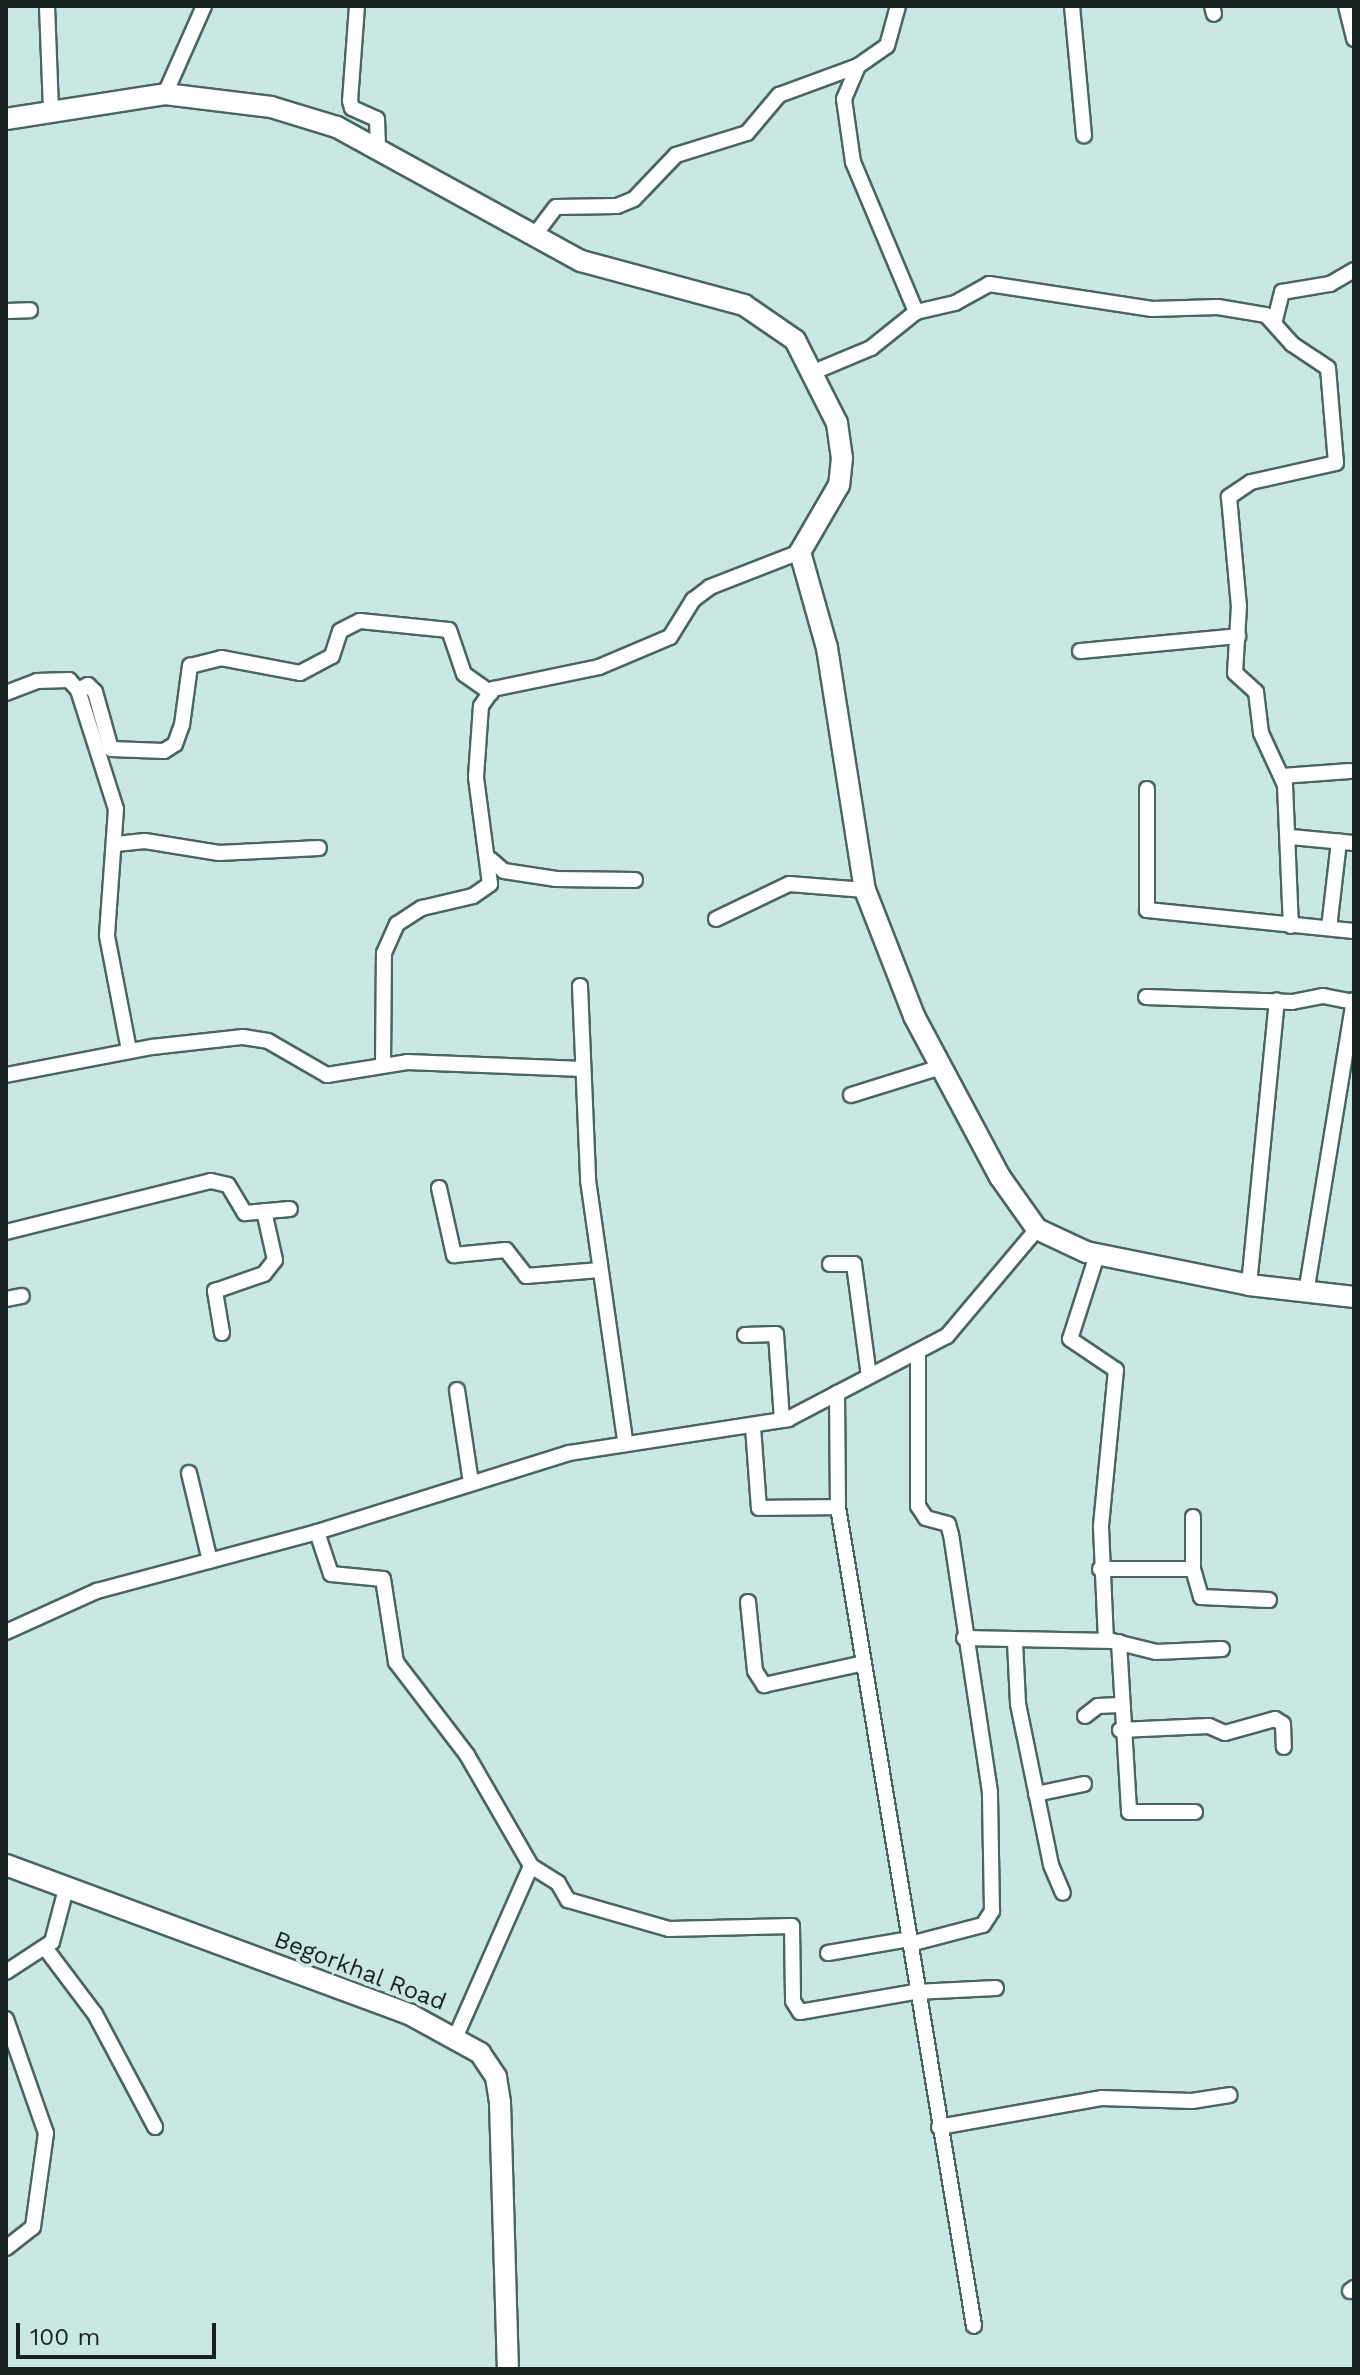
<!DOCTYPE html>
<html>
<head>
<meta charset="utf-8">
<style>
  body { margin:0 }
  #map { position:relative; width:1360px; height:2375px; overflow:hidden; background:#cae8e3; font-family:"Work Sans",sans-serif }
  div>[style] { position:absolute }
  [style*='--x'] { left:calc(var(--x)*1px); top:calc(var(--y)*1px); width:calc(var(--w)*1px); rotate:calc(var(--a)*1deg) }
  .roads { filter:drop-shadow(2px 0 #4b6561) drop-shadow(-2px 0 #4b6561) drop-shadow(0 2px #4b6561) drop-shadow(0 -2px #4b6561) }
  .street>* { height:14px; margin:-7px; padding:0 7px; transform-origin:7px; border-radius:7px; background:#fff }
  .secondary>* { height:20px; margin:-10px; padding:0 10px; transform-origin:10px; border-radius:10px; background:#fff }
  span { translate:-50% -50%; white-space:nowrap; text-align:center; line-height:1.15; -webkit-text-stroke:8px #cae8e3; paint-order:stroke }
  .street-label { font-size:24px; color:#182321 }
  .frame { position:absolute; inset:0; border:8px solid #182321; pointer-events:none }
  .scale { position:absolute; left:16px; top:2323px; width:200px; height:36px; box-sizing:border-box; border:4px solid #182321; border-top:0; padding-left:10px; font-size:24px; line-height:28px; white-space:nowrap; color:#182321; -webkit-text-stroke:6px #cae8e3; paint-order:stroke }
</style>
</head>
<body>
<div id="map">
  <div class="roads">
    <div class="street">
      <div style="--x:47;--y:6;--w:105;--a:87.8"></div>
      <div style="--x:357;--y:6;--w:95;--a:94.2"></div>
      <div style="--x:350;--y:101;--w:7;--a:74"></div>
      <div style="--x:352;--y:108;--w:27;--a:24"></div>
      <div style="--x:377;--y:119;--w:30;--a:88"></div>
      <div style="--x:1072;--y:6;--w:130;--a:84.7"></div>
      <div style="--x:1212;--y:6;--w:8;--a:76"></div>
      <div style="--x:1346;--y:6;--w:34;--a:76"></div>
      <div style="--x:858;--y:66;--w:36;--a:113"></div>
      <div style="--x:844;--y:99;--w:64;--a:81.9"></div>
      <div style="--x:853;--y:162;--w:163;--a:67.2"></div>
      <div style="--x:165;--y:94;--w:96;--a:-66.1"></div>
      <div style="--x:534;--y:236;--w:36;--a:-53"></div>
      <div style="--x:556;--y:207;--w:61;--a:-0.9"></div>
      <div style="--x:617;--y:206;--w:18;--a:-22"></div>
      <div style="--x:634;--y:199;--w:61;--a:-46.3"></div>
      <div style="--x:676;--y:155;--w:74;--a:-17.2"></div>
      <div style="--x:747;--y:133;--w:50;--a:-49.9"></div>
      <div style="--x:779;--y:95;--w:84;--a:-20.2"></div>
      <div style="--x:858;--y:66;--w:35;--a:-35"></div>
      <div style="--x:887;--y:46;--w:41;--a:-74.6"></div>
      <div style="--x:6;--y:311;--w:24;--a:-2"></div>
      <div style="--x:1275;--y:320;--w:29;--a:-76"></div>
      <div style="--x:1282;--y:292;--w:49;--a:-9.5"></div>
      <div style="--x:1330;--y:284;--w:28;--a:-30"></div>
      <div style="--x:816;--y:371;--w:60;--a:-22.7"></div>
      <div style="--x:871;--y:348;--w:58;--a:-38.7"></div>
      <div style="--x:916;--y:312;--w:40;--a:-13"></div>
      <div style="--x:955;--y:303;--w:39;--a:-29"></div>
      <div style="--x:989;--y:284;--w:165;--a:8.7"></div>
      <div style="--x:1152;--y:309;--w:66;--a:-1.7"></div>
      <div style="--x:1218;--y:307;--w:49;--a:9.5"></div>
      <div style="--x:1266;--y:315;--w:39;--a:48"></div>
      <div style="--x:1292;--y:344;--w:43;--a:33.7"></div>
      <div style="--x:1328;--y:368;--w:95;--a:85.2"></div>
      <div style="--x:1336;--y:463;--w:87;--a:167.4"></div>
      <div style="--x:1251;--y:482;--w:27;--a:146"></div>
      <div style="--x:1229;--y:497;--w:109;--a:84.8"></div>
      <div style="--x:1239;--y:606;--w:67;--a:93.4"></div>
      <div style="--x:1235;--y:673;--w:28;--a:42"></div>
      <div style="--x:1256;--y:692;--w:41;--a:83"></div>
      <div style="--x:1261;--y:733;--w:57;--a:65.2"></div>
      <div style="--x:1285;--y:785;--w:141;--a:87.6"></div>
      <div style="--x:1080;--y:651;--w:159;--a:-5.4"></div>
      <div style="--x:78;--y:690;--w:11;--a:-27"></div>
      <div style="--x:88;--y:685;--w:10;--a:45"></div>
      <div style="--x:95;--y:692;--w:59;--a:74.3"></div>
      <div style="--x:111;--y:749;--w:53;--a:2.2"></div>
      <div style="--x:164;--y:751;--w:13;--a:-32"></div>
      <div style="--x:175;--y:744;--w:20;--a:-70"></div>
      <div style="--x:182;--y:725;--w:60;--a:-82.3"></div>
      <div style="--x:190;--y:666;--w:32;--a:-14"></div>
      <div style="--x:221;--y:658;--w:80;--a:10.8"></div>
      <div style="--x:300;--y:673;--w:36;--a:-28"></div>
      <div style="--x:332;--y:656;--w:26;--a:-72"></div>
      <div style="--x:340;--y:631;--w:22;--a:-27"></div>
      <div style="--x:360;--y:621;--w:89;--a:5.8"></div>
      <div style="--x:449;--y:630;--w:46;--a:71.2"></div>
      <div style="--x:464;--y:674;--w:33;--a:35"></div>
      <div style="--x:6;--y:693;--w:33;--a:-21"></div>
      <div style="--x:37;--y:681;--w:32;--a:-2"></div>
      <div style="--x:69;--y:680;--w:13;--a:48"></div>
      <div style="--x:78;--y:690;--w:125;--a:72.3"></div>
      <div style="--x:116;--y:809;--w:127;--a:94.1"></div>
      <div style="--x:107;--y:936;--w:116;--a:79.1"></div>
      <div style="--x:1282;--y:776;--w:68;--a:-4.2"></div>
      <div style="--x:1147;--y:789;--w:121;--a:90"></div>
      <div style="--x:1147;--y:910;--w:208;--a:5.8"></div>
      <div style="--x:1291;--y:837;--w:63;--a:5.4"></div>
      <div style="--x:116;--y:844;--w:29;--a:-6"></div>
      <div style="--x:145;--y:841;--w:75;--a:9.2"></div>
      <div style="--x:219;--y:853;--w:100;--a:-2.9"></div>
      <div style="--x:490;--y:859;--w:18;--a:41"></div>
      <div style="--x:504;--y:871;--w:53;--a:8.7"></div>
      <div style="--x:556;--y:879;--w:79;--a:0.7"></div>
      <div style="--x:716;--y:919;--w:81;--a:-25.6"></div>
      <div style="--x:789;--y:884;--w:76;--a:4.5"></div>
      <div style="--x:1329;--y:928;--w:87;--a:-83.4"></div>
      <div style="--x:580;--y:986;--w:194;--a:87.6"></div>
      <div style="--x:588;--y:1180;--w:262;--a:81.9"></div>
      <div style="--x:1146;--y:997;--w:146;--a:2"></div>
      <div style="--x:1292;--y:1002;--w:32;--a:-11"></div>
      <div style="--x:1323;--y:996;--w:32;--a:11"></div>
      <div style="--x:383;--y:1064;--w:111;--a:-89.5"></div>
      <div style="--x:384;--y:953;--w:32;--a:-66"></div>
      <div style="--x:397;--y:924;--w:30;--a:-33"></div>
      <div style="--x:422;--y:908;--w:52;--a:-13.2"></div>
      <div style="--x:473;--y:896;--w:21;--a:-35"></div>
      <div style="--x:490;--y:884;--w:108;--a:-97.5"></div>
      <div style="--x:476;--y:777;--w:71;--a:-86"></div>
      <div style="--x:481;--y:706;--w:21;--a:-55"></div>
      <div style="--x:493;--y:689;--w:108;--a:-11.7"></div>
      <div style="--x:599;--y:667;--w:77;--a:-22.9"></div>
      <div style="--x:670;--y:637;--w:44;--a:-58.1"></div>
      <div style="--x:693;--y:600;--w:21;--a:-37"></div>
      <div style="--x:710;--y:587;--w:97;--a:-21.3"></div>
      <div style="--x:6;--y:1075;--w:149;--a:-10.9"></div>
      <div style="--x:152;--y:1047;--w:92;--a:-6.3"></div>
      <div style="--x:243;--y:1037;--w:25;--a:9"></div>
      <div style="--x:268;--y:1041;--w:68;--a:30"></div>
      <div style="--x:327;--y:1075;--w:81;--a:-9.2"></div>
      <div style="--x:407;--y:1062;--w:176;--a:2.3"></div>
      <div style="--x:851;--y:1095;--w:94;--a:-17.3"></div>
      <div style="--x:439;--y:1188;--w:69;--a:77.4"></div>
      <div style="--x:454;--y:1255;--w:52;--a:-5.5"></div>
      <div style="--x:506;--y:1250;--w:33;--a:52"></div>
      <div style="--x:526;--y:1276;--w:74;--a:-4.6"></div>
      <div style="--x:6;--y:1232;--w:211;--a:-14"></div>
      <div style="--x:211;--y:1181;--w:17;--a:13"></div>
      <div style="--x:228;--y:1185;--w:33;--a:59"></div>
      <div style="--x:245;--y:1213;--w:45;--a:-5.1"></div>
      <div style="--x:1097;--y:1255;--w:88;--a:107.8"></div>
      <div style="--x:1070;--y:1339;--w:55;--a:34"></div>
      <div style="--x:1116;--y:1370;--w:158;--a:95.5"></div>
      <div style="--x:1101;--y:1527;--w:113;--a:87.5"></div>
      <div style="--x:830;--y:1264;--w:24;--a:0"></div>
      <div style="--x:854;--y:1264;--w:113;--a:82.4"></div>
      <div style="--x:1249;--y:1285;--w:286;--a:-84.4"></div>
      <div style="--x:1306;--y:1293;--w:297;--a:-80.7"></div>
      <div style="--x:6;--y:1299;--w:16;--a:-11"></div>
      <div style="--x:222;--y:1333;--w:43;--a:-99.5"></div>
      <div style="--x:215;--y:1291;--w:52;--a:-19.1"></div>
      <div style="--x:264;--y:1274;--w:18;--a:-52"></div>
      <div style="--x:275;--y:1260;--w:50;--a:-102.7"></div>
      <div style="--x:745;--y:1335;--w:31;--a:-2"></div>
      <div style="--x:776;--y:1334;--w:86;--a:86"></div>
      <div style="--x:457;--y:1390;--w:94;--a:81.4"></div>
      <div style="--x:837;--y:1393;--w:114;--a:89.5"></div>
      <div style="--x:838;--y:1507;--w:830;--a:80.57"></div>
      <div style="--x:753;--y:1427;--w:81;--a:85.8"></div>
      <div style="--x:759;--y:1508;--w:79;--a:-0.7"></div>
      <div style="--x:189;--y:1473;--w:90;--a:76.6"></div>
      <div style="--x:317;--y:1532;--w:44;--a:71.6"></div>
      <div style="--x:331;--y:1574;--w:52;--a:5.5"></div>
      <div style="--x:383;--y:1579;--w:84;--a:81.1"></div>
      <div style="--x:396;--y:1662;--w:117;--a:52.6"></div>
      <div style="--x:467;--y:1755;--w:128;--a:60"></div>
      <div style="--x:531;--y:1866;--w:32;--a:32"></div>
      <div style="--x:558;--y:1883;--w:20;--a:60"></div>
      <div style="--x:568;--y:1900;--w:105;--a:16"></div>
      <div style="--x:669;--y:1929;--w:123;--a:-1.4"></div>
      <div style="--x:792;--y:1926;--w:75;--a:89.2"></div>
      <div style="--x:793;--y:2001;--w:13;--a:58"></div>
      <div style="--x:800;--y:2012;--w:117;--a:-9.9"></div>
      <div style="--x:915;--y:1992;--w:81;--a:-2.8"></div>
      <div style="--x:1100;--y:1569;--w:93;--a:0"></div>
      <div style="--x:1193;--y:1569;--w:29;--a:74"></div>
      <div style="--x:1201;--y:1597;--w:68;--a:2.5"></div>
      <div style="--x:1193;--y:1569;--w:52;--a:-90"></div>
      <div style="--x:748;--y:1602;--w:69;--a:84.2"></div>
      <div style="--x:755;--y:1671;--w:17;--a:57"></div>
      <div style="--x:764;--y:1685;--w:102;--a:-12.4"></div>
      <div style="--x:6;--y:1632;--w:100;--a:-24.3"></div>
      <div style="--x:97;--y:1591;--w:228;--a:-15"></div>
      <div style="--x:317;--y:1532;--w:264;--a:-17.4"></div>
      <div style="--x:569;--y:1453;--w:222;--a:-8.8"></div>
      <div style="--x:788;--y:1419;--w:179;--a:-27.6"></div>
      <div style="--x:947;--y:1336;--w:140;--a:-49.9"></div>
      <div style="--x:964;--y:1638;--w:148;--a:1.2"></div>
      <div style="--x:1112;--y:1641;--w:45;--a:14"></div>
      <div style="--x:1156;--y:1652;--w:66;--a:-2.6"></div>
      <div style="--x:1015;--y:1642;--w:62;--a:87.2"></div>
      <div style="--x:1018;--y:1704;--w:164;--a:78.4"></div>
      <div style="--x:1051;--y:1865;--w:30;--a:67"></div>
      <div style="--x:1119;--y:1642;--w:170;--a:86.6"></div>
      <div style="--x:1129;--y:1812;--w:66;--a:0"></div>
      <div style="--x:1085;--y:1716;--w:16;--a:-38"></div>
      <div style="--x:1098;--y:1706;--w:21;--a:-3"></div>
      <div style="--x:1120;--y:1730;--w:89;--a:-2.6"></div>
      <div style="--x:1209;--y:1726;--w:17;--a:24"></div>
      <div style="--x:1225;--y:1733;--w:52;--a:-15.6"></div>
      <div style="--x:1275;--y:1719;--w:9;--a:32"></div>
      <div style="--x:1283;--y:1724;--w:23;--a:88"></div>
      <div style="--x:1036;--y:1794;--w:49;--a:-11.8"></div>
      <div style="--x:910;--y:1944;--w:75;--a:-14.6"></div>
      <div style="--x:983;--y:1925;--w:17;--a:-57"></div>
      <div style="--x:992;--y:1911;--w:119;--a:-91"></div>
      <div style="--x:990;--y:1792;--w:260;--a:-98.6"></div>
      <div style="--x:951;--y:1535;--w:11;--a:-105"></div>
      <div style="--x:948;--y:1524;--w:23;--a:-165"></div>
      <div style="--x:926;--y:1518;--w:14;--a:-124"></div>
      <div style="--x:918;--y:1506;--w:154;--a:-90"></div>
      <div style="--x:46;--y:1949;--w:81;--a:53"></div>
      <div style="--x:95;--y:2014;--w:128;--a:62"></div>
      <div style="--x:828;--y:1953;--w:82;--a:-9.8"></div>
      <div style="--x:6;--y:1972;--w:55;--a:-33.1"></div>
      <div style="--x:52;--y:1942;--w:55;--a:-75.2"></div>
      <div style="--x:6;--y:2019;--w:121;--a:70.7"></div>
      <div style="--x:46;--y:2133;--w:95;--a:97.9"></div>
      <div style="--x:33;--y:2227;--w:34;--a:142"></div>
      <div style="--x:456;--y:2036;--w:186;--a:-66.2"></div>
      <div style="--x:939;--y:2127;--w:166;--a:-10.1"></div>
      <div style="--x:1102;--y:2098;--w:90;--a:1.9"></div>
      <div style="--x:1192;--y:2101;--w:38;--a:-9"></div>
      <div style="--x:1350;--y:2291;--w:5;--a:-37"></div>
    </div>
    <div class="secondary">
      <div style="--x:6;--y:119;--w:161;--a:-8.9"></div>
      <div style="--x:165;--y:94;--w:107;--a:7"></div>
      <div style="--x:271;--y:107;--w:69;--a:16.9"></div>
      <div style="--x:337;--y:127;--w:278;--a:28.8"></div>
      <div style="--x:581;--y:261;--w:169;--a:15.1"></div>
      <div style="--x:744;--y:305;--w:62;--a:34.5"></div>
      <div style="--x:795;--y:340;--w:93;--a:63.2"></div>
      <div style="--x:837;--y:423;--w:35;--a:82"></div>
      <div style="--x:842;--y:458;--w:27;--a:96"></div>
      <div style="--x:839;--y:485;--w:78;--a:120.2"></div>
      <div style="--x:800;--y:552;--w:100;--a:74.3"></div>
      <div style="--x:827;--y:648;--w:245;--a:81.1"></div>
      <div style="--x:865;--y:890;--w:135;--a:68.7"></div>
      <div style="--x:914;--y:1016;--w:183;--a:61.9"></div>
      <div style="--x:1000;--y:1177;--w:64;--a:54.6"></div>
      <div style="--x:1037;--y:1229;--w:54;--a:25.1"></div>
      <div style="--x:1086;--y:1252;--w:166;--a:11.4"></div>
      <div style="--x:1249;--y:1285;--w:106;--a:6.5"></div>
      <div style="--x:6;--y:1865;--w:432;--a:20.3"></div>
      <div style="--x:411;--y:2015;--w:79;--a:28.8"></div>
      <div style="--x:480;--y:2053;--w:29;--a:56"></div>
      <div style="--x:496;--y:2077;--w:25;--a:81"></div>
      <div style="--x:500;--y:2102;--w:267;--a:88.3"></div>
    </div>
  </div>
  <div class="street-label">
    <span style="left:360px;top:1971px;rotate:21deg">Begorkhal Road</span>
  </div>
  <div class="frame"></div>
  <div class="scale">100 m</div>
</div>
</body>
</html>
